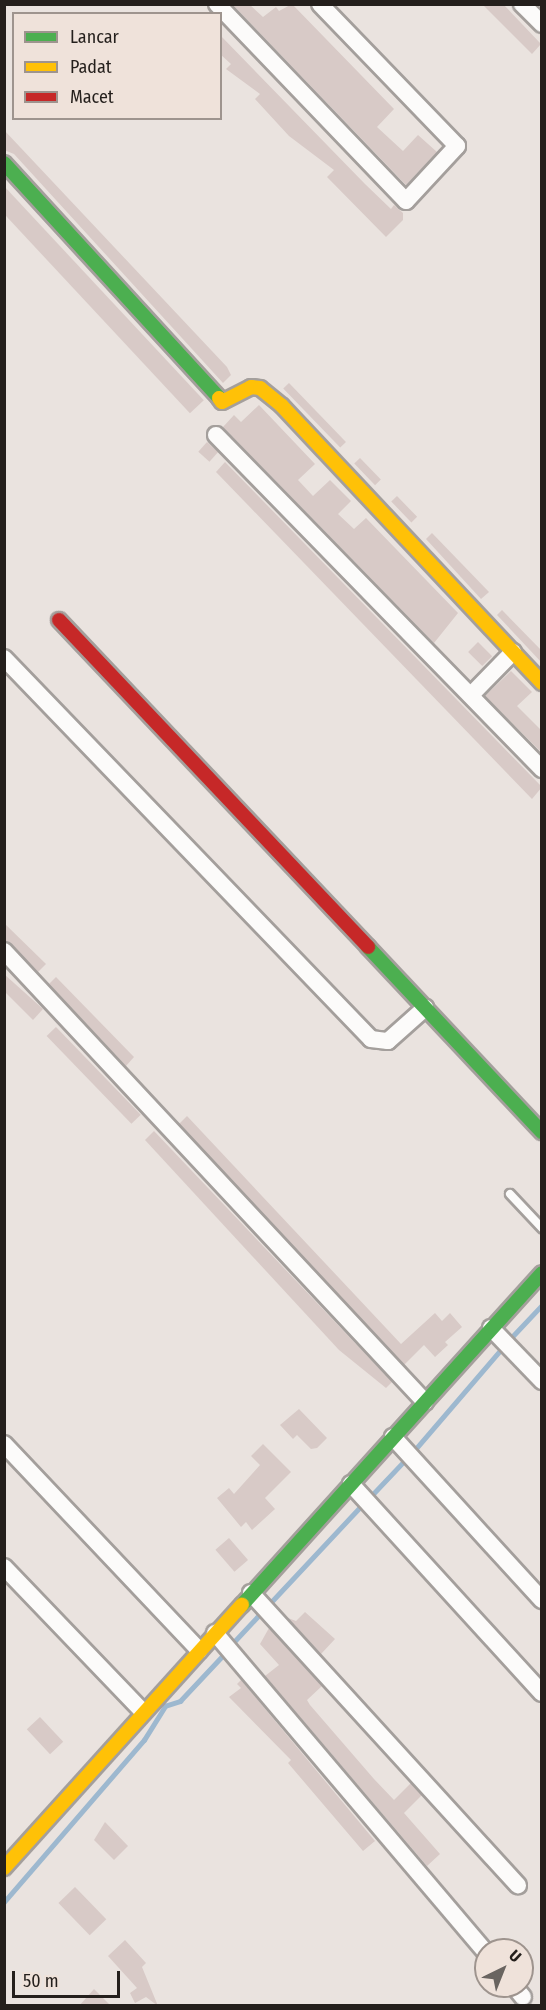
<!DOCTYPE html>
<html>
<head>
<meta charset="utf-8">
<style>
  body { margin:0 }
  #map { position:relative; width:546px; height:2010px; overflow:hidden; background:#eae3df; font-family:"Fira Sans Condensed",sans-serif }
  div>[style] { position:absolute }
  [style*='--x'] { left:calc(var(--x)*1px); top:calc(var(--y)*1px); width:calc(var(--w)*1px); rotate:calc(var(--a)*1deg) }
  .stream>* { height:4.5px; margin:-2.25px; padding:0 2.25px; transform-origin:2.25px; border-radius:2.25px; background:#9db8cf }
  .building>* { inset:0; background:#d8cac7; transform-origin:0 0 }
  .roads { filter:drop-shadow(2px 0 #a49f9c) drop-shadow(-2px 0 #a49f9c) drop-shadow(0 2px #a49f9c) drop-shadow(0 -2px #a49f9c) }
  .lane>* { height:8px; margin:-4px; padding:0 4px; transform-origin:4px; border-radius:4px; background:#fcfbfa }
  .street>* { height:16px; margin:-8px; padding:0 8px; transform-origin:8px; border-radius:8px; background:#fcfbfa }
  .fast>* { height:14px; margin:-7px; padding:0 7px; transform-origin:7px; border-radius:7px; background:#4caf50 }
  .slow>* { height:14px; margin:-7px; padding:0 7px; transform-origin:7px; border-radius:7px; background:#ffc107 }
  .jam>* { height:14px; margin:-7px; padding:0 7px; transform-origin:7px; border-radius:7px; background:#c62828 }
  span { translate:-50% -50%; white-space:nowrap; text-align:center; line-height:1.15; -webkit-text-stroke:4.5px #efe2da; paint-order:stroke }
  .frame { position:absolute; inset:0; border:6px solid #241f1c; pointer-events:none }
  .legend { position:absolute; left:12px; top:12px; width:210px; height:108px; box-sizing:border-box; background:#efe2da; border:2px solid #9e948e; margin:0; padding:8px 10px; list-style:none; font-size:18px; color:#241f1c }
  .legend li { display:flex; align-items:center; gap:12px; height:30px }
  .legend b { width:30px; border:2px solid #9e948e }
  .north { position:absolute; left:474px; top:1938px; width:60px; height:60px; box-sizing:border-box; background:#efe2da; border:2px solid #9e948e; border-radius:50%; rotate:43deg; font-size:16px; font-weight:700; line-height:24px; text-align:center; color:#241f1c }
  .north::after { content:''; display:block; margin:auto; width:21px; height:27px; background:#696460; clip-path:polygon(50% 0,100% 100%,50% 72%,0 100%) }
  .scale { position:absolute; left:12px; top:1971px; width:108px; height:27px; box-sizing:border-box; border:3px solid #241f1c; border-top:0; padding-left:8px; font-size:18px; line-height:21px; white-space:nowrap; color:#241f1c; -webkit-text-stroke:4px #efe2da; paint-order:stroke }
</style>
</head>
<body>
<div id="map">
  <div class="stream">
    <div style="--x:509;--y:1340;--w:48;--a:-46.7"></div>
    <div style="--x:413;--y:1452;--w:138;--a:-49.4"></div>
    <div style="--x:370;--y:1497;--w:54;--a:-46.5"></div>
    <div style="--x:230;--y:1646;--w:196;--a:-46.9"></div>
    <div style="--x:4;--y:1902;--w:214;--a:-49.2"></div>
    <div style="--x:144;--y:1740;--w:40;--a:-58"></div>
    <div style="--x:165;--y:1706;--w:16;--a:-18"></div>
    <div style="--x:180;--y:1701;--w:66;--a:-46.8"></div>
  </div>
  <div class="building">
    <div style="clip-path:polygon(232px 4px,249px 4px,263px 17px,276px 7px,279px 11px,292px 4px,394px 109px,377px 127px,403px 151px,418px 135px,437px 152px,406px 185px)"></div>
    <div style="clip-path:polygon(482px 4px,503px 4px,541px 44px,532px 54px)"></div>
    <div style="clip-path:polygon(220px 35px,365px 184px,391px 209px,394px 205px,403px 213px,403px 220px,386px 237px,327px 177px,334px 170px,289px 136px,255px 99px,260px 94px,226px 69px,231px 64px,220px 54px)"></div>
    <div style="clip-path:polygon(4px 130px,227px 367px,231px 375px,223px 383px,14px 154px,4px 150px)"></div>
    <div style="left:4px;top:186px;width:293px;height:19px;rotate:47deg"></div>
    <div style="left:289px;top:383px;width:82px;height:8px;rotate:46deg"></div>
    <div style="clip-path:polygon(259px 405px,315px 464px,298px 480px,313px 496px,330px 480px,351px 501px,338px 514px,354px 529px,366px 518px,458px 613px,434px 643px,223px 427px,234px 415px,241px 422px)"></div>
    <div style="left:207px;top:442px;width:15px;height:13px;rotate:42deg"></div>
    <div style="left:360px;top:458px;width:30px;height:8px;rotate:46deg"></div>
    <div style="clip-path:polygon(225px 462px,542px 787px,532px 799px,216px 472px)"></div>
    <div style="left:397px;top:496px;width:29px;height:8px;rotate:46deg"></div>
    <div style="clip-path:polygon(432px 533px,489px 592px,481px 599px,426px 539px)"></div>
    <div style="clip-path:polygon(502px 610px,542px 651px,542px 663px,497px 615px)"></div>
    <div style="left:478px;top:642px;width:20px;height:14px;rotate:45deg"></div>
    <div style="clip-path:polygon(511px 671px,532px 692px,517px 706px,542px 731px,542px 753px,485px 696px)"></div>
    <div style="clip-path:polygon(4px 923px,46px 964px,38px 972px,4px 939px)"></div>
    <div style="clip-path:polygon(4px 974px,43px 1009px,33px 1020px,4px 991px)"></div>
    <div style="clip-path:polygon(56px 977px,134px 1057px,126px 1066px,49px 984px)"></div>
    <div style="left:56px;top:1027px;width:122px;height:13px;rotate:46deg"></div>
    <div style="clip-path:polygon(187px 1116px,401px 1344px,435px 1313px,442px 1321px,450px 1313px,462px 1327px,445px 1342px,448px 1345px,435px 1357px,424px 1345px,404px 1365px,179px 1124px)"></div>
    <div style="clip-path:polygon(154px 1131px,392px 1382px,386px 1388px,339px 1350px,145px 1140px)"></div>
    <div style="clip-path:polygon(299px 1409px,327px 1438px,317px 1448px,311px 1449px,297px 1435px,293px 1439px,280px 1425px)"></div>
    <div style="clip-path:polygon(263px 1444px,291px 1472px,265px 1498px,275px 1509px,252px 1530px,246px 1522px,241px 1527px,217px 1498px,229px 1488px,234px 1494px,260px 1465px,251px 1456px)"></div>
    <div style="left:229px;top:1538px;width:29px;height:18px;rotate:49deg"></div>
    <div style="clip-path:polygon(305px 1612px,335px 1639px,321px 1654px,288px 1618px,296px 1621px)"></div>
    <div style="clip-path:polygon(269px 1628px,322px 1686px,307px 1700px,310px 1705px,374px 1779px,394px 1800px,411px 1783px,422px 1795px,404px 1813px,440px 1854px,427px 1866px,265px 1676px,279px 1665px,260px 1644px)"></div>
    <div style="clip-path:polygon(241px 1680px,375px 1841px,363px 1851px,288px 1763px,291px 1760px,229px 1697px,241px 1688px,237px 1684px)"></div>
    <div style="left:40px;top:1717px;width:34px;height:18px;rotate:47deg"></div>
    <div style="clip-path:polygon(105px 1822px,128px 1846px,114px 1860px,94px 1840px)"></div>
    <div style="left:75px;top:1887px;width:45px;height:23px;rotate:46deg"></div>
    <div style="clip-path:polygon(125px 1940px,146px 1963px,142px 1967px,158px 2006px,146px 1997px,135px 2003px,130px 1993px,137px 1988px,108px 1956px)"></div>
    <div style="clip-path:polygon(94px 1989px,111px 2006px,79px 2006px)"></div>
  </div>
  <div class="roads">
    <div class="lane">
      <div style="--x:510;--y:1194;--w:47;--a:46.7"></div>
    </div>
    <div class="street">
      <div style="--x:217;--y:4;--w:273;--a:46.2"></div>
      <div style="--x:406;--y:201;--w:75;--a:-47.2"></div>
      <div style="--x:457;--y:146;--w:197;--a:-134"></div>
      <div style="--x:522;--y:4;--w:28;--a:45"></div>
      <div style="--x:216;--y:435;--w:467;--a:45.7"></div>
      <div style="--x:4;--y:658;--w:529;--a:46.07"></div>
      <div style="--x:371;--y:1039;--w:17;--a:7"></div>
      <div style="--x:388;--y:1041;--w:50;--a:-41.7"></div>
      <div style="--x:471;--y:695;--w:60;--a:-45.7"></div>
      <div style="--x:4;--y:951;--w:617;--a:46.97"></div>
      <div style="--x:491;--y:1328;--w:74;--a:46.1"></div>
      <div style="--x:393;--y:1437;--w:221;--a:47.6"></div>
      <div style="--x:4;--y:1444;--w:284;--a:46.6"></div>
      <div style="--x:351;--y:1484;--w:283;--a:47.6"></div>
      <div style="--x:4;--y:1567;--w:201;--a:46.2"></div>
      <div style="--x:251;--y:1593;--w:396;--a:47.6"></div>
      <div style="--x:215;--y:1633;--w:419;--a:49.7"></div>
      <div style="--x:514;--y:1986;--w:14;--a:51"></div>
    </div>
    <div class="fast">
      <div style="--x:4;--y:163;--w:319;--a:47.5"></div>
      <div style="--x:368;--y:947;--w:254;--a:46.8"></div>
      <div style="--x:242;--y:1605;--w:447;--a:-47.9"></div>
    </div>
    <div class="slow">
      <div style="--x:219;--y:398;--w:5;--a:53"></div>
      <div style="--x:222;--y:402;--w:33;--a:-27"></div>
      <div style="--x:251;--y:387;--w:9;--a:6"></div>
      <div style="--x:260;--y:388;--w:28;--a:39"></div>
      <div style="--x:282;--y:406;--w:380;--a:46.8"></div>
      <div style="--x:4;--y:1868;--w:355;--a:-47.9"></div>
    </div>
    <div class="jam">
      <div style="--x:59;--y:620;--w:450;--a:46.6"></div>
    </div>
  </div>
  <div class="frame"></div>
  <ul class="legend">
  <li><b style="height:8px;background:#4caf50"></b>Lancar</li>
  <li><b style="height:8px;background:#ffc107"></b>Padat</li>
  <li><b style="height:8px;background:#c62828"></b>Macet</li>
  </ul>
  <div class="north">U</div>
  <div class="scale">50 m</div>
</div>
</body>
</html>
